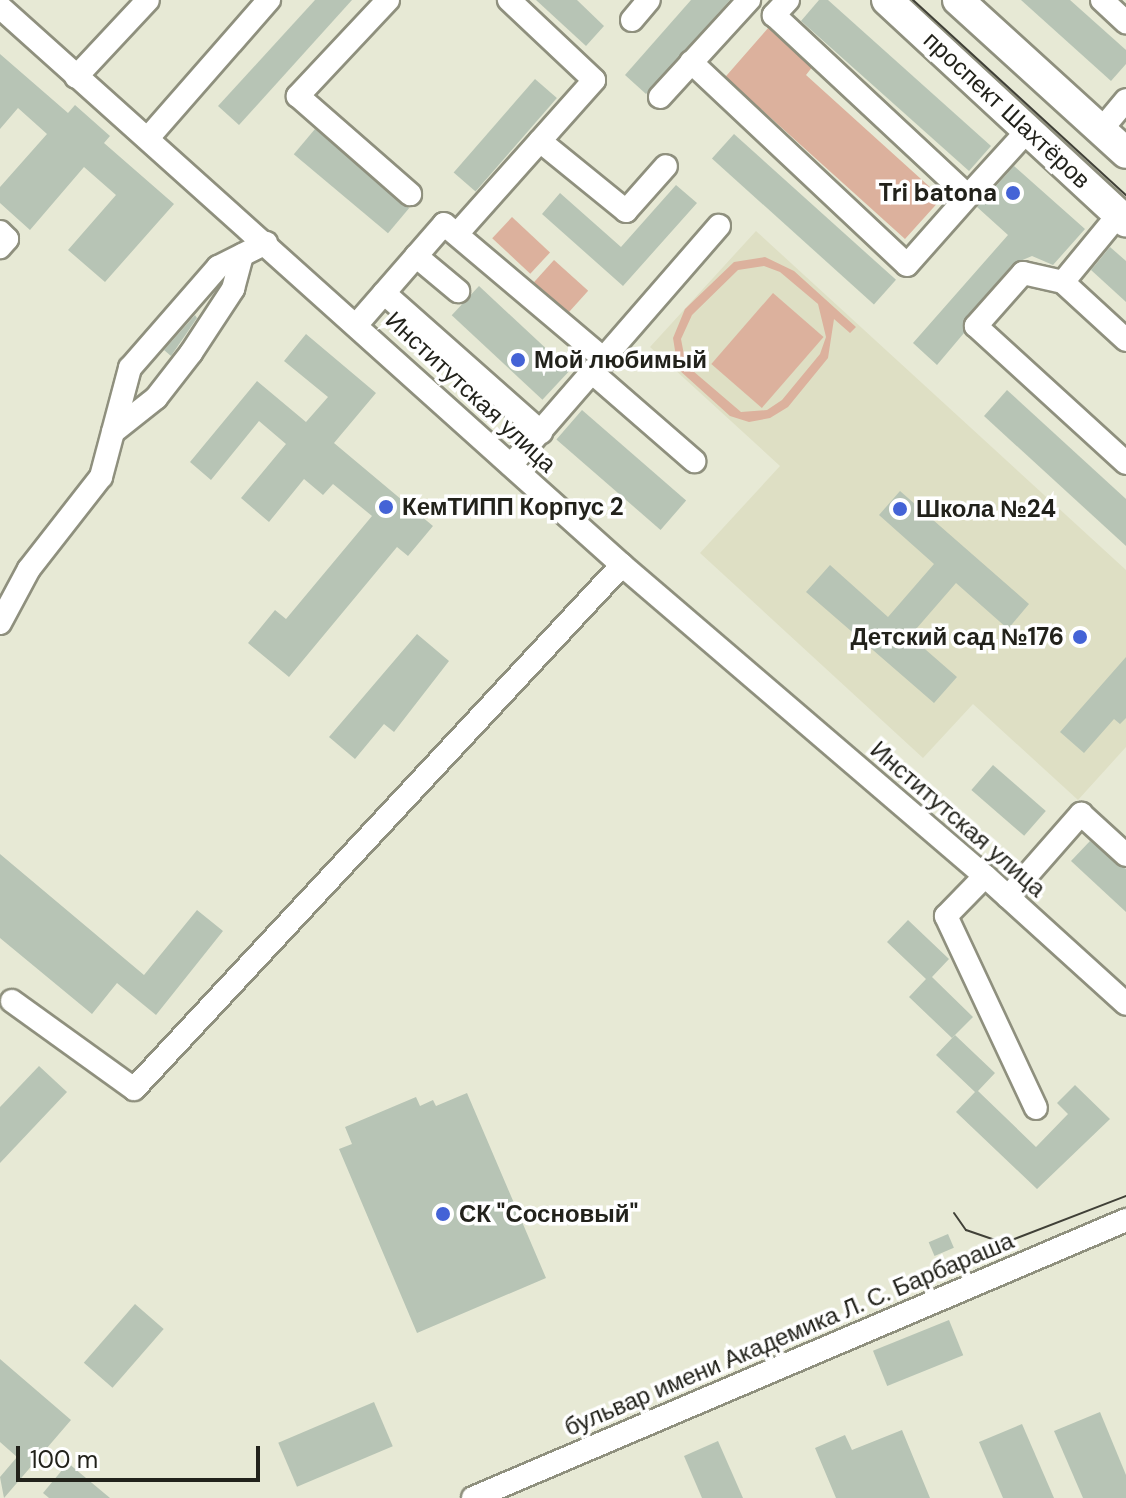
<!DOCTYPE html>
<html>
<head>
<meta charset="utf-8">
<style>
  body { margin:0 }
  #map { position:relative; width:1126px; height:1498px; overflow:hidden; background:#e7e9d5; font-family:"DM Sans",sans-serif }
  div>[style] { position:absolute }
  [style*='--x'] { left:calc(var(--x)*1px); top:calc(var(--y)*1px); width:calc(var(--w)*1px); rotate:calc(var(--a)*1deg) }
  .built>* { inset:0; background:#dedfc4 }
  .green>* { inset:0; background:#dcb19d; transform-origin:0 0 }
  .building>* { inset:0; background:#b7c4b5; transform-origin:0 0 }
  .roads { filter:drop-shadow(2px 0 #8f907e) drop-shadow(-2px 0 #8f907e) drop-shadow(0 2px #8f907e) drop-shadow(0 -2px #8f907e) }
  .minor>* { height:22px; margin:-11px; padding:0 11px; transform-origin:11px; border-radius:11px; background:#fff }
  .major>* { height:30px; margin:-15px; padding:0 15px; transform-origin:15px; border-radius:15px; background:#fff }
  .tram>* { height:2px; margin:-1px; padding:0 1px; transform-origin:1px; border-radius:1px; background:#404037 }
  .dots>* { width:22px; height:22px; translate:-50% -50%; box-sizing:border-box; border:4px solid #fff; border-radius:50% }
  span { translate:-50% -50%; white-space:nowrap; text-align:center; line-height:1.15; -webkit-text-stroke:7px #fff; paint-order:stroke }
  .street-label { font-size:24px; color:#22221b }
  .poi-label { font-size:24px; color:#22221b; font-weight:700 }
  .right { translate:-100% -50%; text-align:right }
  .left { translate:0 -50%; text-align:left }
  .scale { position:absolute; left:16px; top:1446px; width:244px; height:36px; box-sizing:border-box; border:4px solid #22221b; border-top:0; padding-left:10px; font-size:24px; line-height:28px; white-space:nowrap; color:#22221b; -webkit-text-stroke:6px #fff; paint-order:stroke }
</style>
</head>
<body>
<div id="map">
  <div class="built">
    <div style="clip-path:polygon(756px 231px,1126px 570px,1126px 747px,1078px 800px,973px 704px,923px 758px,700px 553px,780px 466px,650px 347px)"></div>
  </div>
  <div class="green">
    <div style="clip-path:polygon(769px 27px,813px 66px,806px 75px,942px 198px,905px 239px,761px 109px,755px 115px,720px 83px)"></div>
    <div style="left:512px;top:217px;width:52px;height:29px;rotate:43deg"></div>
    <div style="clip-path:polygon(evenodd,765px 257px,794px 271px,856px 327px,850px 333px,834px 319px,828px 358px,788px 407px,770px 418px,749px 422px,730px 416px,678px 369px,673px 338px,685px 309px,734px 262px,765px 257px,764px 266px,780px 272px,818px 304px,826px 337px,820px 354px,782px 400px,767px 410px,741px 412px,686px 365px,681px 339px,692px 315px,738px 270px,764px 266px)"></div>
    <div style="left:554px;top:260px;width:46px;height:30px;rotate:42deg"></div>
    <div style="left:773px;top:293px;width:67px;height:94px;rotate:41deg"></div>
  </div>
  <div class="building">
    <div style="clip-path:polygon(315px 0,352px 0,239px 125px,218px 106px)"></div>
    <div style="clip-path:polygon(536px 0,577px 0,604px 26px,586px 46px)"></div>
    <div style="clip-path:polygon(691px 0,730px 0,646px 94px,625px 75px)"></div>
    <div style="clip-path:polygon(819px 0,828px 0,991px 146px,969px 171px,801px 21px)"></div>
    <div style="clip-path:polygon(1021px 0,1070px 0,1126px 50px,1126px 64px,1111px 81px)"></div>
    <div style="clip-path:polygon(0 54px,68px 113px,75px 105px,110px 136px,104px 143px,174px 204px,105px 282px,68px 250px,116px 195px,84px 167px,30px 230px,0 203px,0 187px,47px 134px,18px 108px,0 129px)"></div>
    <div style="left:535px;top:79px;width:29px;height:124px;rotate:41deg"></div>
    <div style="left:315px;top:129px;width:123px;height:33px;rotate:40deg"></div>
    <div style="left:734px;top:134px;width:218px;height:33px;rotate:42deg"></div>
    <div style="clip-path:polygon(1014px 166px,1085px 229px,1053px 265px,1032px 256px,1013px 264px,966px 317px,964px 333px,937px 365px,913px 343px,1008px 235px,977px 207px)"></div>
    <div style="clip-path:polygon(676px 185px,697px 203px,623px 286px,542px 214px,560px 193px,621px 247px)"></div>
    <div style="clip-path:polygon(1110px 247px,1126px 261px,1126px 302px,1091px 270px)"></div>
    <div style="left:479px;top:286px;width:124px;height:40px;rotate:43deg"></div>
    <div style="clip-path:polygon(195px 315px,197px 318px,171px 356px,164px 350px)"></div>
    <div style="clip-path:polygon(306px 334px,376px 393px,334px 443px,433px 526px,408px 556px,397px 547px,289px 677px,248px 643px,275px 610px,286px 619px,372px 516px,333px 484px,323px 495px,304px 479px,269px 522px,241px 498px,286px 444px,259px 421px,211px 480px,190px 462px,257px 381px,306px 422px,328px 397px,284px 361px)"></div>
    <div style="clip-path:polygon(1007px 390px,1126px 499px,1126px 546px,984px 416px)"></div>
    <div style="left:582px;top:410px;width:138px;height:39px;rotate:41deg"></div>
    <div style="clip-path:polygon(900px 491px,1029px 604px,1008px 629px,956px 583px,910px 636px,957px 677px,934px 703px,806px 592px,830px 565px,888px 617px,934px 564px,879px 515px)"></div>
    <div style="clip-path:polygon(417px 634px,449px 661px,394px 732px,384px 724px,355px 759px,329px 737px)"></div>
    <div style="clip-path:polygon(1126px 657px,1126px 718px,1120px 724px,1114px 719px,1084px 753px,1060px 732px)"></div>
    <div style="left:993px;top:765px;width:70px;height:33px;rotate:41deg"></div>
    <div style="clip-path:polygon(1090px 841px,1126px 869px,1126px 912px,1071px 861px)"></div>
    <div style="clip-path:polygon(0 854px,144px 975px,197px 910px,223px 931px,156px 1015px,117px 983px,92px 1014px,0 938px)"></div>
    <div style="clip-path:polygon(908px 920px,949px 959px,932px 977px,973px 1017px,952px 1038px,909px 997px,926px 979px,887px 942px)"></div>
    <div style="clip-path:polygon(955px 1035px,995px 1073px,978px 1091px,1036px 1147px,1068px 1114px,1057px 1103px,1075px 1085px,1110px 1119px,1037px 1189px,956px 1112px,975px 1092px,936px 1055px)"></div>
    <div style="clip-path:polygon(39px 1066px,67px 1092px,0 1163px,0 1107px)"></div>
    <div style="clip-path:polygon(467px 1093px,546px 1278px,417px 1333px,339px 1149px,352px 1144px,345px 1127px,416px 1097px,420px 1106px,433px 1100px,436px 1106px)"></div>
    <div style="left:948px;top:1234px;width:15px;height:21px;rotate:67deg"></div>
    <div style="left:135px;top:1304px;width:38px;height:78px;rotate:41deg"></div>
    <div style="left:949px;top:1320px;width:38px;height:82px;rotate:68deg"></div>
    <div style="clip-path:polygon(0 1359px,71px 1420px,4px 1498px,0 1477px,17px 1457px,0 1442px)"></div>
    <div style="left:374px;top:1402px;width:48px;height:104px;rotate:67deg"></div>
    <div style="clip-path:polygon(1100px 1412px,1126px 1475px,1126px 1498px,1083px 1498px,1054px 1431px)"></div>
    <div style="clip-path:polygon(1022px 1424px,1054px 1498px,1003px 1498px,979px 1442px)"></div>
    <div style="clip-path:polygon(902px 1430px,930px 1498px,836px 1498px,815px 1448px,845px 1435px,852px 1450px)"></div>
    <div style="clip-path:polygon(718px 1441px,743px 1498px,702px 1498px,684px 1456px)"></div>
    <div style="clip-path:polygon(68px 1463px,110px 1498px,49px 1498px,43px 1493px)"></div>
  </div>
  <div class="roads">
    <div class="minor">
      <div style="--x:388;--y:0;--w:132;--a:133.2"></div>
      <div style="--x:298;--y:96;--w:149;--a:41.2"></div>
      <div style="--x:788;--y:0;--w:21;--a:133"></div>
      <div style="--x:774;--y:15;--w:265;--a:43"></div>
      <div style="--x:968;--y:196;--w:89;--a:-47.7"></div>
      <div style="--x:1102;--y:0;--w:33;--a:43"></div>
      <div style="--x:0;--y:7;--w:836;--a:41.9"></div>
      <div style="--x:622;--y:565;--w:478;--a:40.6"></div>
      <div style="--x:985;--y:876;--w:190;--a:42.2"></div>
      <div style="--x:632;--y:20;--w:26;--a:-50"></div>
      <div style="--x:691;--y:62;--w:296;--a:43.2"></div>
      <div style="--x:907;--y:265;--w:92;--a:-48.5"></div>
      <div style="--x:76;--y:77;--w:105;--a:-46.9"></div>
      <div style="--x:660;--y:97;--w:132;--a:-47.5"></div>
      <div style="--x:1101;--y:130;--w:39;--a:-50"></div>
      <div style="--x:148;--y:138;--w:184;--a:-48.8"></div>
      <div style="--x:540;--y:141;--w:111;--a:39.1"></div>
      <div style="--x:626;--y:211;--w:60;--a:-48.4"></div>
      <div style="--x:0;--y:232;--w:10;--a:45"></div>
      <div style="--x:7;--y:239;--w:11;--a:131"></div>
      <div style="--x:457;--y:234;--w:206;--a:-48.3"></div>
      <div style="--x:594;--y:80;--w:117;--a:-136.7"></div>
      <div style="--x:416;--y:256;--w:55;--a:39.8"></div>
      <div style="--x:1063;--y:282;--w:88;--a:-50.5"></div>
      <div style="--x:384;--y:293;--w:210;--a:41.5"></div>
      <div style="--x:358;--y:323;--w:131;--a:-49"></div>
      <div style="--x:444;--y:224;--w:211;--a:40.2"></div>
      <div style="--x:1126;--y:340;--w:86;--a:-137.4"></div>
      <div style="--x:1063;--y:282;--w:41;--a:-167.3"></div>
      <div style="--x:1023;--y:273;--w:71;--a:131.6"></div>
      <div style="--x:976;--y:326;--w:203;--a:42.4"></div>
      <div style="--x:594;--y:374;--w:133;--a:41"></div>
      <div style="--x:113;--y:432;--w:55;--a:-38.3"></div>
      <div style="--x:156;--y:398;--w:57;--a:-52.1"></div>
      <div style="--x:191;--y:353;--w:77;--a:-56.7"></div>
      <div style="--x:233;--y:289;--w:35;--a:-75"></div>
      <div style="--x:511;--y:465;--w:317;--a:-49"></div>
      <div style="--x:0;--y:623;--w:61;--a:-61.8"></div>
      <div style="--x:29;--y:569;--w:117;--a:-52"></div>
      <div style="--x:101;--y:477;--w:113;--a:-75.1"></div>
      <div style="--x:130;--y:368;--w:134;--a:-48.9"></div>
      <div style="--x:218;--y:267;--w:54;--a:-26.6"></div>
      <div style="--x:985;--y:876;--w:56;--a:134.3"></div>
      <div style="--x:946;--y:916;--w:212;--a:64.9"></div>
      <div style="--x:1008;--y:897;--w:111;--a:-48.7"></div>
      <div style="--x:1081;--y:814;--w:61;--a:42.3"></div>
      <div style="--x:12;--y:1001;--w:150;--a:35.8"></div>
      <div style="--x:134;--y:1089;--w:716;--a:-47.04"></div>
      <div style="--x:473;--y:1498;--w:710;--a:-23.06"></div>
    </div>
    <div class="major">
      <div style="--x:887;--y:0;--w:326;--a:42.8"></div>
      <div style="--x:958;--y:0;--w:227;--a:42.3"></div>
    </div>
  </div>
  <div class="tram">
    <div style="--x:913;--y:0;--w:289;--a:42.5"></div>
    <div style="--x:954;--y:1213;--w:21;--a:55"></div>
    <div style="--x:966;--y:1230;--w:40;--a:18.9"></div>
    <div style="--x:1004;--y:1243;--w:131;--a:-21.1"></div>
  </div>
  <div class="dots">
    <div style="left:1013px;top:193px;background:#4463d6"></div>
    <div style="left:518px;top:360px;background:#4463d6"></div>
    <div style="left:386px;top:507px;background:#4463d6"></div>
    <div style="left:900px;top:509px;background:#4463d6"></div>
    <div style="left:1080px;top:637px;background:#4463d6"></div>
    <div style="left:443px;top:1214px;background:#4463d6"></div>
  </div>
  <div class="street-label">
    <span style="left:1007px;top:110px;rotate:43deg">проспект Шахтёров</span>
    <span style="left:471px;top:392px;rotate:43deg">Институтская улица</span>
    <span style="left:958px;top:819px;rotate:41deg">Институтская улица</span>
    <span style="left:789px;top:1334px;rotate:-23deg">бульвар имени Академика Л. С. Барбараша</span>
  </div>
  <div class="poi-label">
    <span class="right" style="left:997px;top:193px">Tri batona</span>
    <span class="left" style="left:534px;top:360px">Мой любимый</span>
    <span class="left" style="left:402px;top:507px">КемТИПП Корпус 2</span>
    <span class="left" style="left:916px;top:509px">Школа №24</span>
    <span class="right" style="left:1064px;top:637px">Детский сад №176</span>
    <span class="left" style="left:459px;top:1214px">СК "Сосновый"</span>
  </div>
  <div class="scale">100 m</div>
</div>
</body>
</html>
